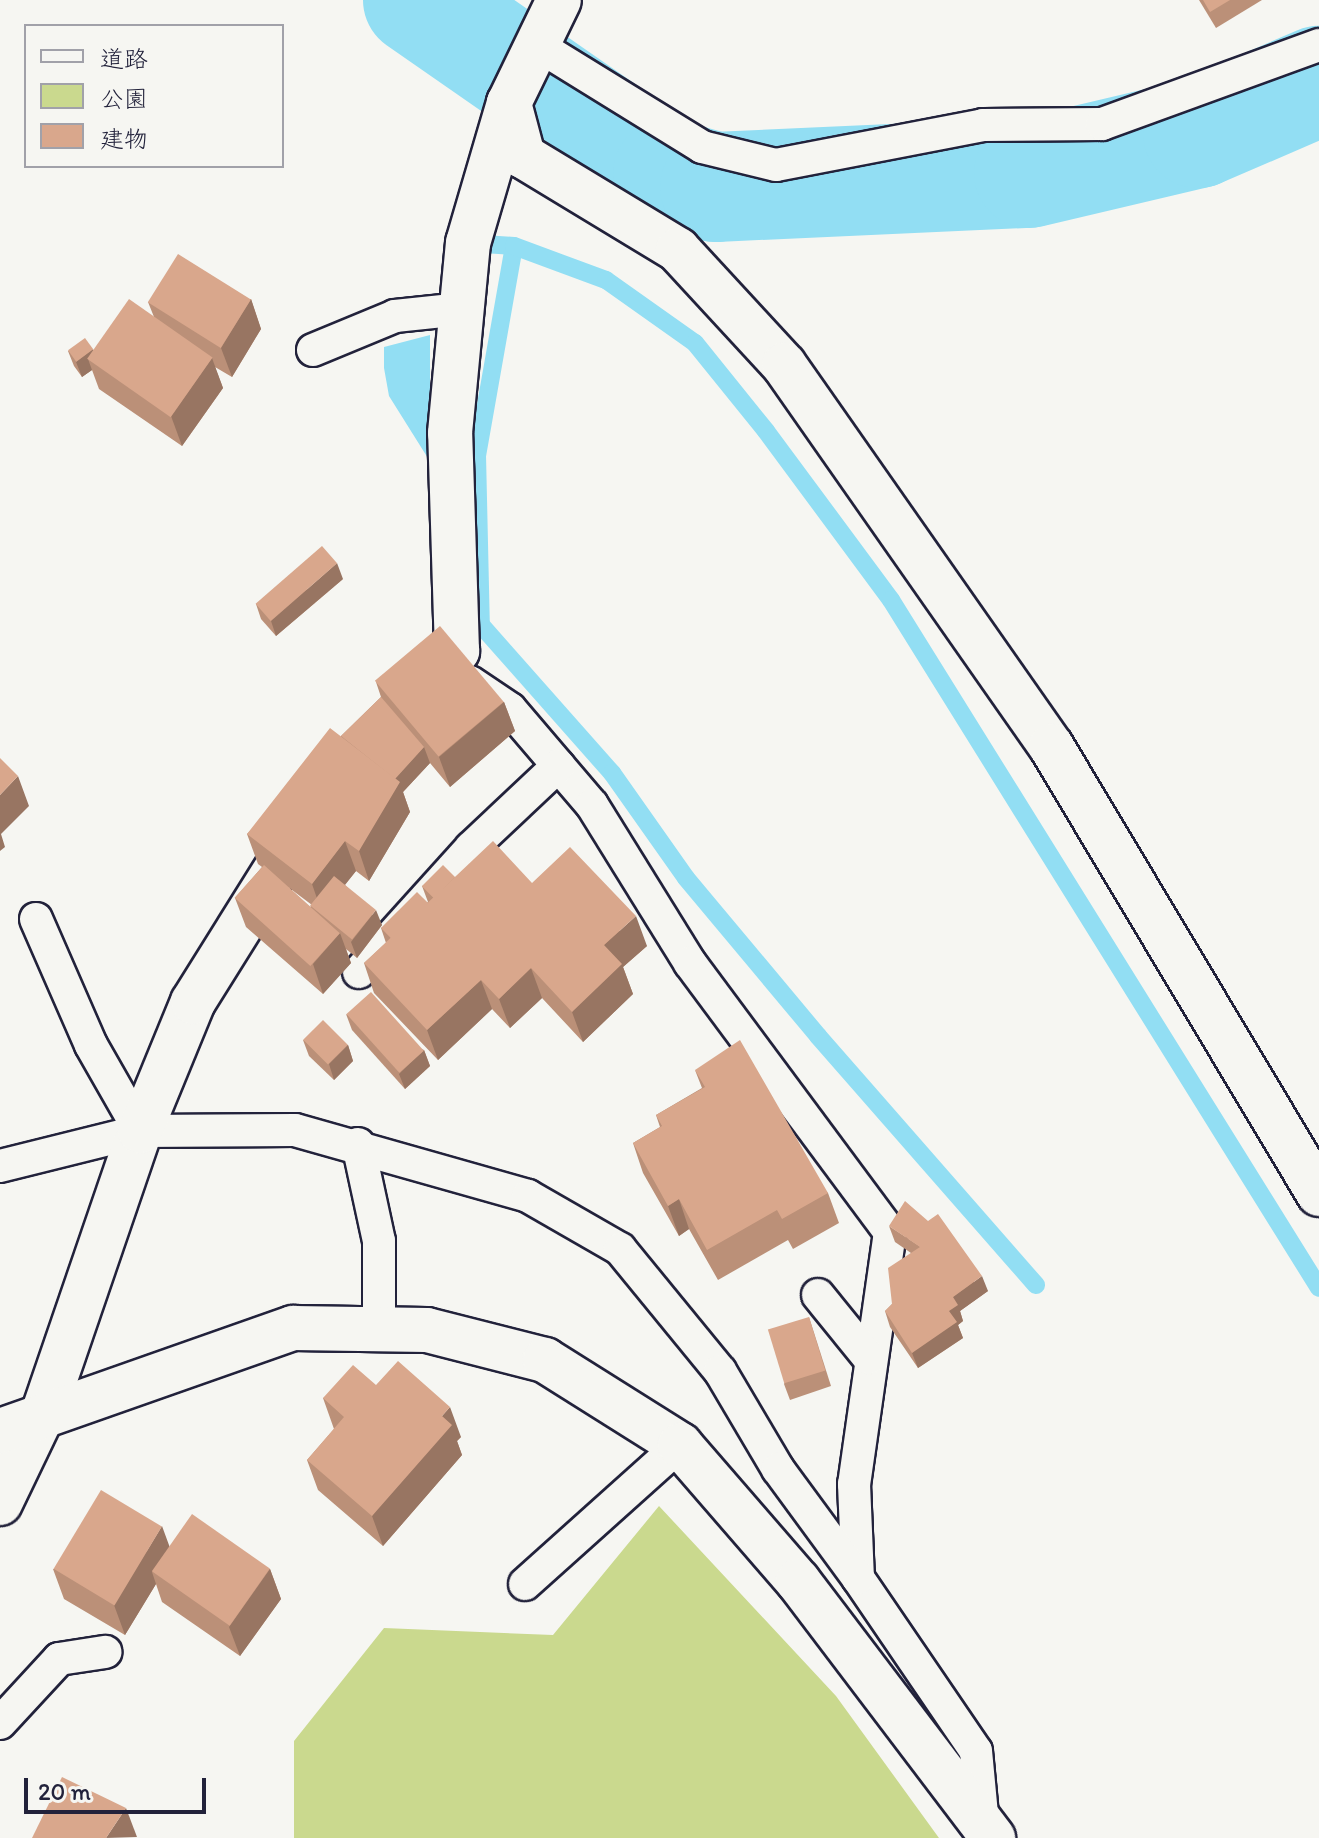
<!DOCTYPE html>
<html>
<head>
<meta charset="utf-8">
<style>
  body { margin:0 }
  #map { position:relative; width:1319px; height:1838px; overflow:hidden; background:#f6f6f2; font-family:Itim,"Klee One",sans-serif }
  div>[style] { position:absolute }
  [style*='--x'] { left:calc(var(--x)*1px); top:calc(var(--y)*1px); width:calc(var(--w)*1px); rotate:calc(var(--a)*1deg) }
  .green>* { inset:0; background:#cad98e }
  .water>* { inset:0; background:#92def3 }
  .stream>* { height:18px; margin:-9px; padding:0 9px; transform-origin:9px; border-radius:9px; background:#92def3 }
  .river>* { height:110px; margin:-55px; padding:0 55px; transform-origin:55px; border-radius:55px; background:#92def3 }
  .roads { filter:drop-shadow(2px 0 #22223b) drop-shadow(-2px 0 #22223b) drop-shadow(0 2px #22223b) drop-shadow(0 -2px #22223b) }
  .lane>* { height:32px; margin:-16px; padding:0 16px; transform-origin:16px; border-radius:16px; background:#f6f6f2 }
  .street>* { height:44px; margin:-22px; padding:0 22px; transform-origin:22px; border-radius:22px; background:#f6f6f2 }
  .secondary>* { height:44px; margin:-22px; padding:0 22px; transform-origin:22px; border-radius:22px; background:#f6f6f2 }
  .wall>* { inset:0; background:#bb9078 }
  .shaded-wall>* { inset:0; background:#987562 }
  .building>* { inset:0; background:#d9a78c; transform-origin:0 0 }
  span { translate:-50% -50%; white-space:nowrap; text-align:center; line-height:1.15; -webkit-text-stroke:7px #f6f6f2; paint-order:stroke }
  .legend { position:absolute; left:24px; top:24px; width:260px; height:144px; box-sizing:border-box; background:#f6f6f2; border:2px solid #a1a1a9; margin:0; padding:10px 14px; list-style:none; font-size:24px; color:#22223b }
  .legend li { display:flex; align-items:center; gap:16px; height:40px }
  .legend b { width:40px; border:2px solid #a1a1a9 }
  .scale { position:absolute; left:24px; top:1778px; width:182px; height:36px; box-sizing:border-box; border:4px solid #22223b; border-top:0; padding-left:10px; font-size:24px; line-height:28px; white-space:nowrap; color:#22223b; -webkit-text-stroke:6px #f6f6f2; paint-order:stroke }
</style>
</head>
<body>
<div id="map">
  <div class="green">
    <div style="clip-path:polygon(659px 1506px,836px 1696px,939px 1838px,294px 1838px,294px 1741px,384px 1628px,553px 1635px)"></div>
  </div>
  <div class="water">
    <div style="clip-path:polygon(430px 335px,430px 405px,436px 471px,389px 396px,384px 368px,384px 347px)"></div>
  </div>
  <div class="stream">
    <div style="--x:418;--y:0;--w:130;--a:35.9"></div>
    <div style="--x:468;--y:243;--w:46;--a:3.7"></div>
    <div style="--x:514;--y:246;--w:212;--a:100"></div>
    <div style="--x:477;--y:455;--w:170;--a:88.7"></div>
    <div style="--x:481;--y:625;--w:198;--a:48.5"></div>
    <div style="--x:612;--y:773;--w:128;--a:54.8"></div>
    <div style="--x:686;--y:878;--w:206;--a:50.1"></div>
    <div style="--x:818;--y:1036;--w:331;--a:48.8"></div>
    <div style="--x:514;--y:246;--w:98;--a:20.3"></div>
    <div style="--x:606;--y:280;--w:109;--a:35.3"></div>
    <div style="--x:695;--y:343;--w:113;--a:51.1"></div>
    <div style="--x:766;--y:431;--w:210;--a:53.5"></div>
    <div style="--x:891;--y:600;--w:810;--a:58.11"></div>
  </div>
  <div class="river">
    <div style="--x:418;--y:0;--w:305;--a:34.8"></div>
    <div style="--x:668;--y:174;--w:49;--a:15.5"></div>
    <div style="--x:715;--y:187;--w:314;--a:-2.6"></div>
    <div style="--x:1029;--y:173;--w:174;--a:-13.3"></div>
    <div style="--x:1198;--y:133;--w:132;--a:-23.3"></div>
  </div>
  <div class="roads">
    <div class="lane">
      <div style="--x:537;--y:45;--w:194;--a:31.7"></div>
      <div style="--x:702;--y:147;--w:76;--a:13.7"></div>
      <div style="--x:776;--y:165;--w:211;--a:-10.9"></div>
      <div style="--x:983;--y:125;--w:119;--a:-0.5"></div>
      <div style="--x:1102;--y:124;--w:231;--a:-20"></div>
      <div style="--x:313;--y:350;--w:89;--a:-22.5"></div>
      <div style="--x:395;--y:316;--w:67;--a:-6"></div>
      <div style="--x:470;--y:682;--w:48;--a:34"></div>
      <div style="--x:510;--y:709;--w:126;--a:49.5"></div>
      <div style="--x:592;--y:805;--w:186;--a:58.2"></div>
      <div style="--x:690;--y:963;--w:335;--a:53.4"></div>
      <div style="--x:890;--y:1232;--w:255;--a:98.1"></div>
      <div style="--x:854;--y:1484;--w:94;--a:87.6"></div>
      <div style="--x:858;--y:1578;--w:209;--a:55.7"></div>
      <div style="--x:976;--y:1751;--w:74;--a:84.6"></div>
      <div style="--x:36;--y:919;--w:137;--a:66.4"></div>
      <div style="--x:91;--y:1045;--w:99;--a:60.3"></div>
      <div style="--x:359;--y:972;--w:167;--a:-47.9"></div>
      <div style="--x:471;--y:848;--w:120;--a:-43.3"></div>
      <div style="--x:358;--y:1144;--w:99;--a:77.8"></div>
      <div style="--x:379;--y:1241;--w:88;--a:90"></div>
      <div style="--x:0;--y:1166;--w:144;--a:-14"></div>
      <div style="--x:140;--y:1131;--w:155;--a:-0.4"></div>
      <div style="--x:295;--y:1130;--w:242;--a:15.8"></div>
      <div style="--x:528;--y:1196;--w:106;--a:29.9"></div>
      <div style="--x:620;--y:1249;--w:158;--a:50.7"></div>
      <div style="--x:720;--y:1371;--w:114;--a:59.4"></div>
      <div style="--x:778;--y:1469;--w:135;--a:53.7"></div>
      <div style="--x:818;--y:1295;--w:81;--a:51"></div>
      <div style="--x:525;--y:1584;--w:208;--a:-41.9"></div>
      <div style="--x:0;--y:1723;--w:87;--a:-47.3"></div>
      <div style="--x:59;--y:1659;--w:47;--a:-8.7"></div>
    </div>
    <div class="street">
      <div style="--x:509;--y:103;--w:55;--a:75.2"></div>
      <div style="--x:523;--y:156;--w:181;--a:31.2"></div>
      <div style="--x:678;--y:250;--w:156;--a:47.3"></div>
      <div style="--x:784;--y:365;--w:465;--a:55"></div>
      <div style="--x:1051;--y:746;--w:522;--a:59.11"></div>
      <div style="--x:413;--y:685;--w:56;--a:-37.7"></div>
      <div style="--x:457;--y:651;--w:218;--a:-91.8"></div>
      <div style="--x:450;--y:433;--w:191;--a:-84.6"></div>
      <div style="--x:468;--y:243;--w:146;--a:-73.7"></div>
      <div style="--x:509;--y:103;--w:114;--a:-64.1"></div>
      <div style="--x:0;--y:1503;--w:102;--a:-64.4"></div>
      <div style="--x:44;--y:1411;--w:296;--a:-71.1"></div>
      <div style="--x:140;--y:1131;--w:139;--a:-67.7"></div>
      <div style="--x:193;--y:1002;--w:157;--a:-58"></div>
    </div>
    <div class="secondary">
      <div style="--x:0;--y:1431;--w:311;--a:-19.4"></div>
      <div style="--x:293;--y:1328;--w:134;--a:0.9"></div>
      <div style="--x:427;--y:1330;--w:122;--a:14.3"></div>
      <div style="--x:545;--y:1360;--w:160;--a:32.2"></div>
      <div style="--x:680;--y:1445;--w:180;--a:49.1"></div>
      <div style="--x:798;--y:1581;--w:323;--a:52.8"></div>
    </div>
  </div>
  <div class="wall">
    <div style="clip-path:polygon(1199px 0,1262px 0,1216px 28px)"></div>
    <div style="clip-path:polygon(251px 299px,261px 329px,232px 377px,215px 367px,223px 388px,182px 446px,99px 389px,92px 370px,82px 377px,74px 366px,68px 351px,94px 350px,154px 317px,148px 302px)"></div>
    <div style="clip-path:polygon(343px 579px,276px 636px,261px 619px,256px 604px)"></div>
    <div style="clip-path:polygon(evenodd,376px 682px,504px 702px,515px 731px,450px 787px,430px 763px,403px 792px,410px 812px,369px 881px,356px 871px,345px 885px,382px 925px,357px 958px,346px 949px,351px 963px,323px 994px,246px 927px,235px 898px,262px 867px,258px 864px,247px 834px,341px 736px,381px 697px,376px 682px,288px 887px,312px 905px,310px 907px,288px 887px)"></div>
    <div style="clip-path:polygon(455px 877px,532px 883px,647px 946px,623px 967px,633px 994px,583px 1042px,542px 998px,510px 1028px,492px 1009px,438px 1060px,374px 993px,364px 963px,386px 943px,381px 928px,428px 902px,422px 886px)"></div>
    <div style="clip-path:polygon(346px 1014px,424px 1050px,430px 1066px,405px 1089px,352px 1030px)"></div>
    <div style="clip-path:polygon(303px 1040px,348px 1045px,353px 1061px,334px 1080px,309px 1056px)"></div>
    <div style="clip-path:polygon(695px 1070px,828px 1193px,839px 1223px,793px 1249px,788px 1240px,718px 1280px,689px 1229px,679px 1236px,643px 1173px,633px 1143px,660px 1127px,656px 1115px,702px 1088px)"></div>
    <div style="clip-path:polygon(889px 1226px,988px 1291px,960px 1311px,963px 1321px,958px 1325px,963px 1338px,918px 1368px,890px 1327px,885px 1311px,892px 1304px,911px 1253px,895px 1242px)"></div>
    <div style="clip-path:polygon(809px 1317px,831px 1386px,790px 1400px,784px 1384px)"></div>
    <div style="clip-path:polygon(376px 1385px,461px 1437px,457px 1441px,462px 1455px,383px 1546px,318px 1490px,307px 1460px,334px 1429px,323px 1398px)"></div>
    <div style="clip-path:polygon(169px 1547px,270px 1569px,281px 1599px,240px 1656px,162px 1602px,156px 1584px,125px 1635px,64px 1599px,53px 1569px)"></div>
  </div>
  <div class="shaded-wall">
    <div style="clip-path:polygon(251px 299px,261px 329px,232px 377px,221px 348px)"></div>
    <div style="clip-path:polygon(93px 349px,99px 364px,88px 359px,92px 370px,82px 377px,76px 362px)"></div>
    <div style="clip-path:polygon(212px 358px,223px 388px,182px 446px,171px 416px)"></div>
    <div style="clip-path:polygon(337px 563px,343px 579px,276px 636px,271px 621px)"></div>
    <div style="clip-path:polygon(504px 702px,515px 731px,450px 787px,439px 757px)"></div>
    <div style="clip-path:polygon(424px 747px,430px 763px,403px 792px,410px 812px,369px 881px,359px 851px,390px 784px)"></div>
    <div style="clip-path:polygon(18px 776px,29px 806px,1px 834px,5px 847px,0 851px,0 795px)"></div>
    <div style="clip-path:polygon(345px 841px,356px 871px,322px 913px,312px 884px)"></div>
    <div style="clip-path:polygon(376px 910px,382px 925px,357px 958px,351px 942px)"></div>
    <div style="clip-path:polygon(636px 916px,647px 946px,623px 967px,633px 994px,583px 1042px,572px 1012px,604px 945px)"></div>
    <div style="clip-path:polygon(340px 933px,351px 963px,323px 994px,313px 964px)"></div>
    <div style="clip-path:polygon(531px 968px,542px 998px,510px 1028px,499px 999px)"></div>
    <div style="clip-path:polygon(481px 980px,492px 1009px,438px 1060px,427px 1030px)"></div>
    <div style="clip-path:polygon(348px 1045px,353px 1061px,334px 1080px,329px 1064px)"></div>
    <div style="clip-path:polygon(424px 1050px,430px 1066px,405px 1089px,399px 1074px)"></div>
    <div style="clip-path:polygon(679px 1199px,689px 1229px,679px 1236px,668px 1206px)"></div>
    <div style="clip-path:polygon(982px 1276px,988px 1291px,960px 1311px,963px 1321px,958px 1325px,963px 1338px,918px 1368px,912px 1353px,949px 1311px,953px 1297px)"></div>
    <div style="clip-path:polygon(450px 1407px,461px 1437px,457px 1441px,462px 1455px,383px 1546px,372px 1516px,442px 1416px)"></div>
    <div style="clip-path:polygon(162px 1526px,173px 1556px,152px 1572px,156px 1584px,125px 1635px,114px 1605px)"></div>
    <div style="clip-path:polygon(270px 1569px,281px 1599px,240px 1656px,229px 1627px)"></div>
    <div style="clip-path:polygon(126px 1808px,137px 1837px,106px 1838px)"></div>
  </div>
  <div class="building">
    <div style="clip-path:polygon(1203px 0,1230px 0,1210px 12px)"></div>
    <div style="left:178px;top:254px;width:86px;height:57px;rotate:32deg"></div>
    <div style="left:129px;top:299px;width:102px;height:73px;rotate:35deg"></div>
    <div style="left:85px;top:338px;width:14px;height:21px;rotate:54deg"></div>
    <div style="left:322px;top:546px;width:23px;height:88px;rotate:49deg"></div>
    <div style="left:440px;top:626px;width:99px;height:85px;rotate:50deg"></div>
    <div style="clip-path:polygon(381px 697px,424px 747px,395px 779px,341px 736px)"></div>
    <div style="clip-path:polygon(330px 728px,400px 782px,359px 851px,345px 841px,312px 884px,247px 834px)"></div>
    <div style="clip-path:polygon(0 758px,18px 776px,0 795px)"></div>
    <div style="clip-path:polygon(493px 841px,532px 883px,570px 847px,636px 916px,604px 945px,622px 964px,572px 1012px,531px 968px,499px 999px,481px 980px,427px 1030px,364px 963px)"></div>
    <div style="left:264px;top:865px;width:102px;height:44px;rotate:42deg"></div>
    <div style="left:443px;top:865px;width:17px;height:30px;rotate:45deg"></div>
    <div style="left:334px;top:876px;width:54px;height:38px;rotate:39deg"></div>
    <div style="left:417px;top:892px;width:16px;height:51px;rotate:45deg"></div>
    <div style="left:371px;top:992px;width:79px;height:33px;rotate:48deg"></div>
    <div style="left:323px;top:1020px;width:35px;height:28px;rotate:45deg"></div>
    <div style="clip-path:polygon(740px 1040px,828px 1193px,782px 1219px,777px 1210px,707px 1250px,679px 1199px,668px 1206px,633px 1143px,662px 1126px,656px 1115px,705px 1087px,695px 1070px)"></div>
    <div style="clip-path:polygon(905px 1201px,928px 1221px,938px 1214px,982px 1276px,953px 1297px,958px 1305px,949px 1311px,957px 1322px,912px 1353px,885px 1311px,892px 1304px,888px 1268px,920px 1247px,889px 1226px)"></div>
    <div style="left:809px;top:1317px;width:56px;height:43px;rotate:73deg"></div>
    <div style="clip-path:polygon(398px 1361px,450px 1407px,442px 1416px,452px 1425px,372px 1516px,307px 1460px,344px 1417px,323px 1398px,353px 1365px,376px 1385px)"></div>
    <div style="left:101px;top:1490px;width:71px;height:92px;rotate:31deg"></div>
    <div style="left:192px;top:1514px;width:95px;height:70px;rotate:35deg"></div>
    <div style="clip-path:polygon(62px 1777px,126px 1808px,106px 1838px,32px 1838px)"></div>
  </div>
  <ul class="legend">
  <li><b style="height:10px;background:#f6f6f2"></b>道路</li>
  <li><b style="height:22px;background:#cad98e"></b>公園</li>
  <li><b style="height:22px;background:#d9a78c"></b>建物</li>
  </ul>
  <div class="scale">20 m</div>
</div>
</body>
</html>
